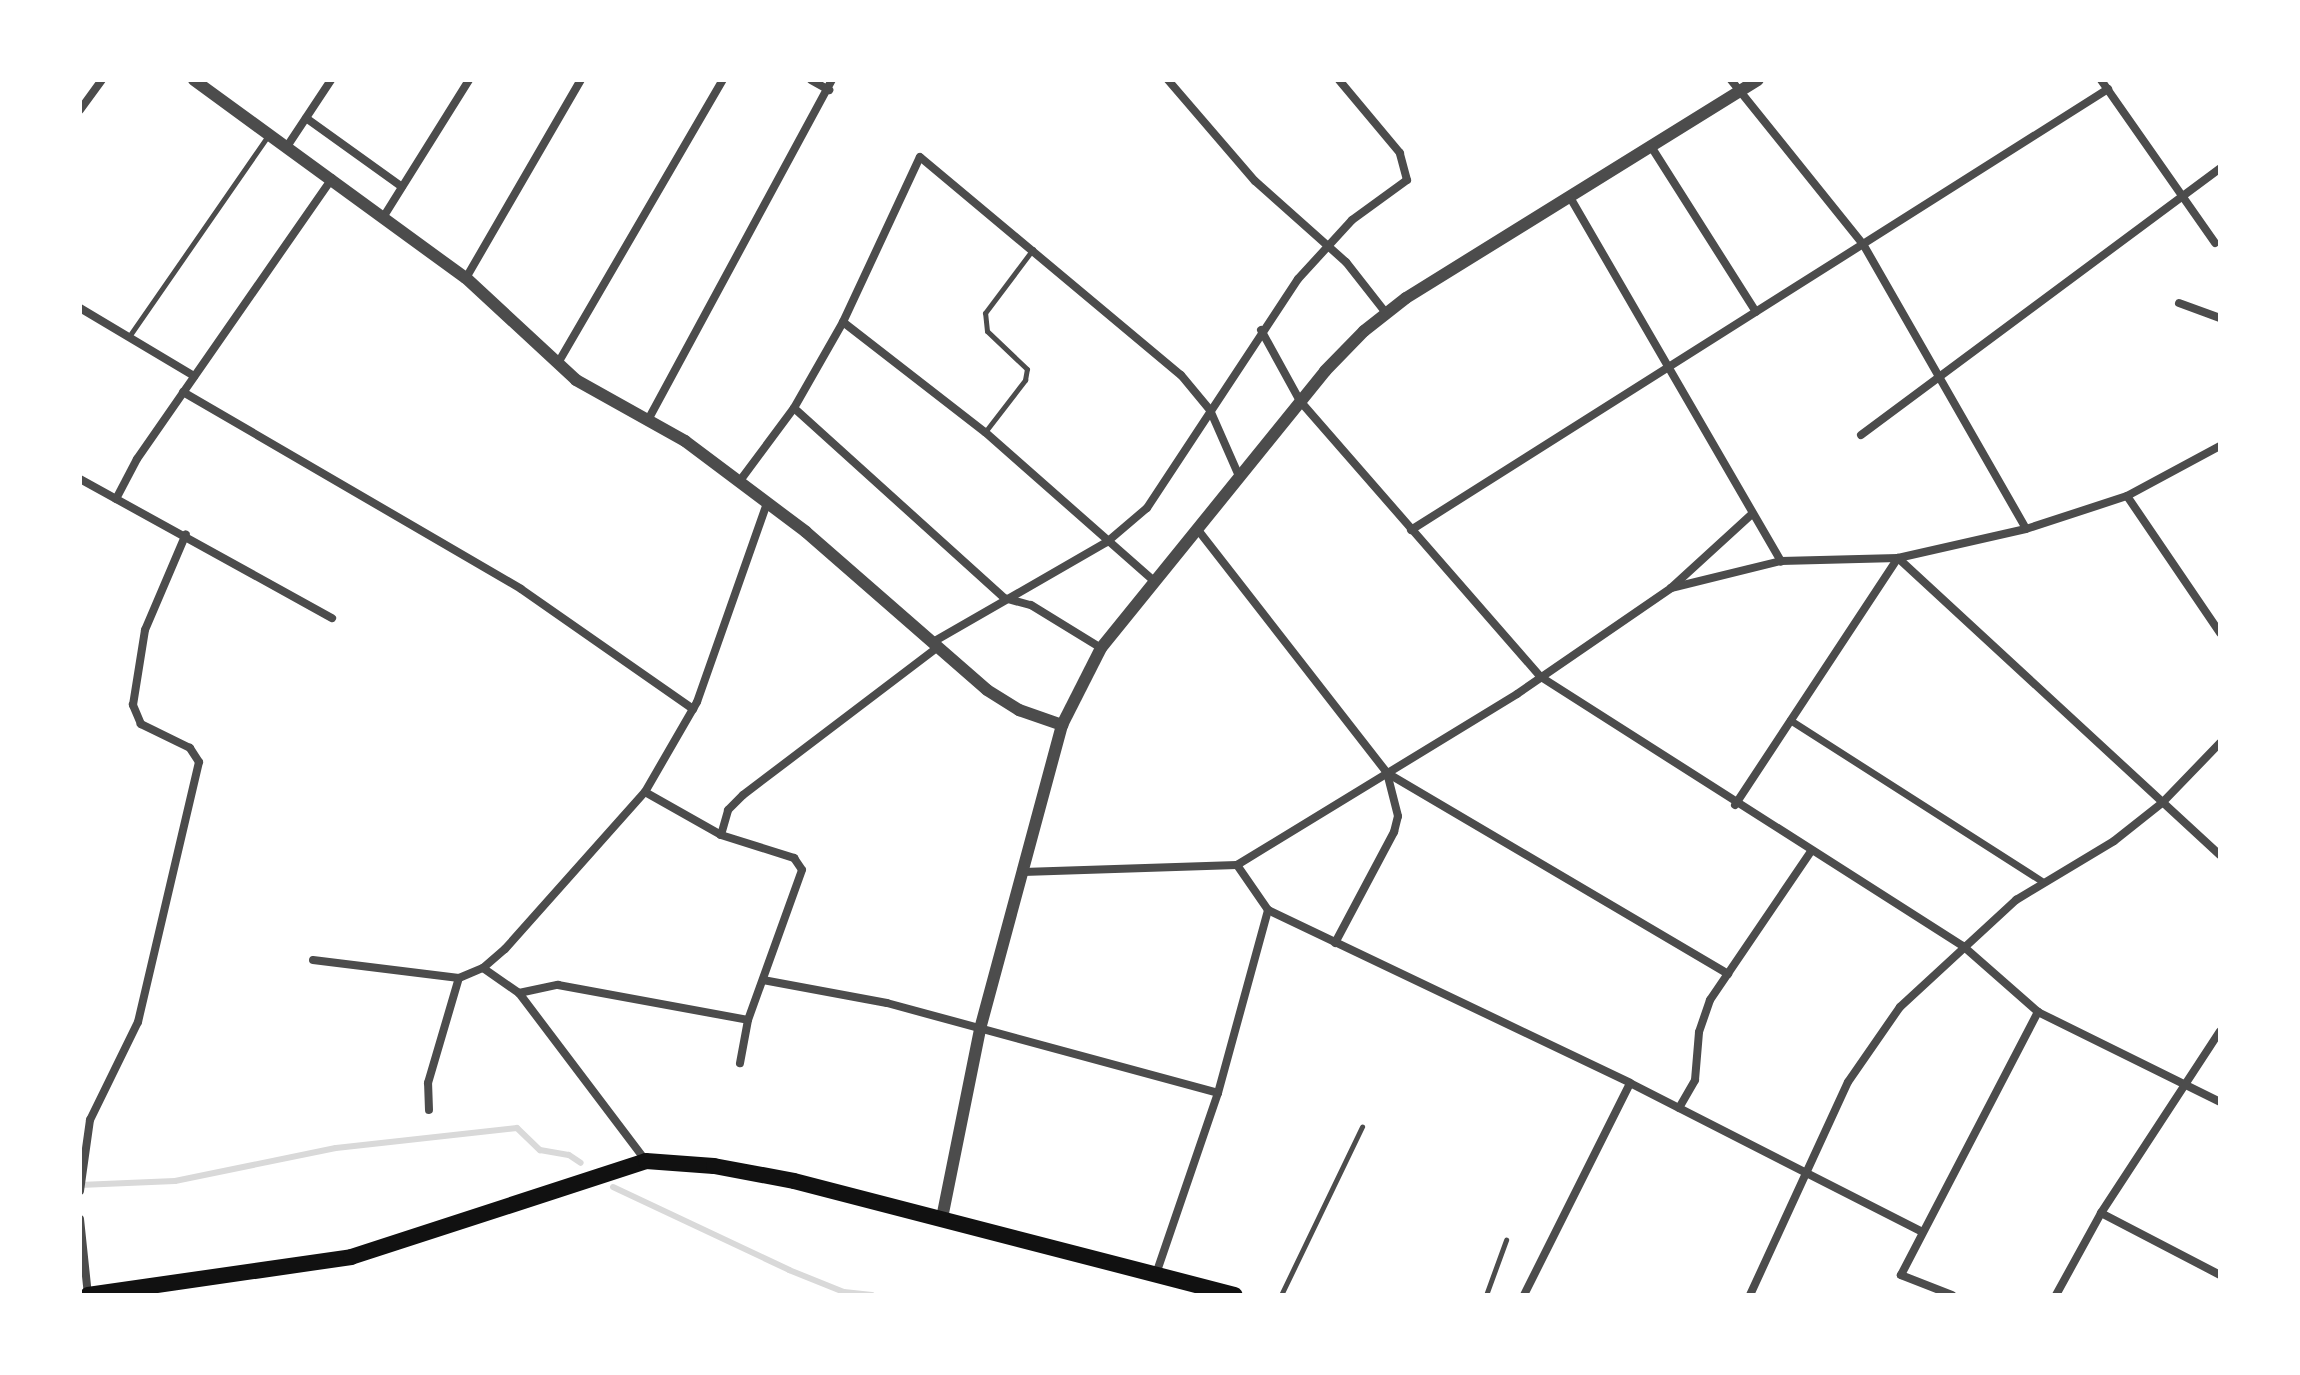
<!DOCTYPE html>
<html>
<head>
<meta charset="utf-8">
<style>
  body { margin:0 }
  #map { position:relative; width:2300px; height:1375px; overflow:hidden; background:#fff; font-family:Lato,sans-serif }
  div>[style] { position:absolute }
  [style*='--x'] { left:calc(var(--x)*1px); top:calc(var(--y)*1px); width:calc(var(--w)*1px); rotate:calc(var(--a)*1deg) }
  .stream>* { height:6px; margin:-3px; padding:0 3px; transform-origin:3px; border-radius:3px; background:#d9d9d9 }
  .service>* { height:5px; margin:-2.5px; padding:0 2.5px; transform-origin:2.5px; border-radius:2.5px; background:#4c4c4c }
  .pedestrian>* { height:7px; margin:-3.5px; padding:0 3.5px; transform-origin:3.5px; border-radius:3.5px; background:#4c4c4c }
  .minor>* { height:8px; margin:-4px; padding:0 4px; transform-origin:4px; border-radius:4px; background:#4c4c4c }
  .tertiary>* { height:12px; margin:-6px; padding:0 6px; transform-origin:6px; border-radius:6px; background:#4c4c4c }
  .primary>* { height:16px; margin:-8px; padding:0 8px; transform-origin:8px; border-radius:8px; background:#111 }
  span { translate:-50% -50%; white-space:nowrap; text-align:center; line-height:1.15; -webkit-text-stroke:6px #fff; paint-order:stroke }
  .frame { position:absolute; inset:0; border:82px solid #fff; pointer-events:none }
</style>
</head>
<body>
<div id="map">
  <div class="stream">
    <div style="--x:80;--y:1185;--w:95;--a:-2.4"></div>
    <div style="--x:175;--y:1181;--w:164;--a:-11.6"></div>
    <div style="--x:336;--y:1148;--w:182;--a:-6.3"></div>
    <div style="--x:517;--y:1128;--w:32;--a:44"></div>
    <div style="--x:540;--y:1150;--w:29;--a:10"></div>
    <div style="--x:569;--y:1155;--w:14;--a:34"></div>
    <div style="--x:613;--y:1187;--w:195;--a:25.2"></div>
    <div style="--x:789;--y:1270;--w:59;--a:21.8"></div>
    <div style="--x:844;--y:1292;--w:28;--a:6"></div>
  </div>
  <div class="service">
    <div style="--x:130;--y:335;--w:242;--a:-55.3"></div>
    <div style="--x:985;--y:432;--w:66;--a:-52.4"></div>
    <div style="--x:1025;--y:380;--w:11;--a:-80"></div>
    <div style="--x:1027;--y:369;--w:55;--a:-136.5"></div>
    <div style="--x:987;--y:331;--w:18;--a:-96"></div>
    <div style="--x:985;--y:313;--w:80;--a:-53.1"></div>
    <div style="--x:1281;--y:1295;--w:187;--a:-64.3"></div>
    <div style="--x:1486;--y:1295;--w:59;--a:-70"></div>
  </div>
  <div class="pedestrian">
    <div style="--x:1790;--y:720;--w:299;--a:32.6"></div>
  </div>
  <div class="minor">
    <div style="--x:811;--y:80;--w:21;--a:29"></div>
    <div style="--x:1168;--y:80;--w:133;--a:49.3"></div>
    <div style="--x:1255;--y:181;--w:122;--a:41.7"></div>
    <div style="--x:1346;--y:262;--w:65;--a:51.9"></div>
    <div style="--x:1731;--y:80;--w:211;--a:51.2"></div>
    <div style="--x:1863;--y:244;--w:328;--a:60.2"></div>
    <div style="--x:2101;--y:80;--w:199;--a:55"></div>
    <div style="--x:80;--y:110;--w:37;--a:-54"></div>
    <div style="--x:306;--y:118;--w:118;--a:35.7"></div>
    <div style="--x:288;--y:145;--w:78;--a:-56.5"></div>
    <div style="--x:1652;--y:148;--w:194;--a:57.6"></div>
    <div style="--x:1571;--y:199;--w:419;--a:59.9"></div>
    <div style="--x:384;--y:216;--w:160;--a:-58"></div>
    <div style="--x:466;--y:278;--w:229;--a:-59.9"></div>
    <div style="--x:2179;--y:303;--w:44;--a:20.1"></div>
    <div style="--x:80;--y:308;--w:133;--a:30.8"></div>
    <div style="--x:843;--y:322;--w:180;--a:37.8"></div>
    <div style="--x:985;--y:432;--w:225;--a:41.4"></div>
    <div style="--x:1261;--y:330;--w:81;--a:61.2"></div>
    <div style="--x:1300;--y:401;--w:366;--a:48.9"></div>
    <div style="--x:1541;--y:677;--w:500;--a:32.52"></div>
    <div style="--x:1963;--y:946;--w:100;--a:41.3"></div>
    <div style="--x:2038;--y:1012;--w:203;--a:26.3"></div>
    <div style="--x:558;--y:363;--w:328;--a:-59.8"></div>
    <div style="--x:183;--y:392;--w:391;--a:30.2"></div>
    <div style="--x:521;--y:589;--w:210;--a:34.9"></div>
    <div style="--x:794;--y:408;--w:283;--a:42.1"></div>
    <div style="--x:1004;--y:598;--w:28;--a:15"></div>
    <div style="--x:1031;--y:605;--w:82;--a:31.6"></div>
    <div style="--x:648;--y:420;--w:387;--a:-61.6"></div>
    <div style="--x:1861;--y:435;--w:447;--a:-36.6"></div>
    <div style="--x:80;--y:479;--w:288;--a:28.9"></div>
    <div style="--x:739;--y:482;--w:92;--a:-53.4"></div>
    <div style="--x:794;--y:408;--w:99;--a:-60.3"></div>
    <div style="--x:843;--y:322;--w:182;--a:-65"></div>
    <div style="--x:920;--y:157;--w:340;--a:39.9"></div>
    <div style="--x:1181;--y:375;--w:45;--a:50.4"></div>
    <div style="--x:1210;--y:410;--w:72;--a:66.3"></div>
    <div style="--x:2127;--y:496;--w:166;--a:55.8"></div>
    <div style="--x:116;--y:499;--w:45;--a:-62.3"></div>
    <div style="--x:137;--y:459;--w:342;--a:-55.2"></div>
    <div style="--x:1198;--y:530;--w:308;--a:52.1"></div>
    <div style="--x:1387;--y:773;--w:396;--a:30.5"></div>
    <div style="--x:1411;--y:530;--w:825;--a:-32.32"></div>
    <div style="--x:1898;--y:558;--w:438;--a:42.7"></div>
    <div style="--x:1671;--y:588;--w:110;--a:-42.4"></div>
    <div style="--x:933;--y:642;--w:201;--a:-29.9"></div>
    <div style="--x:1107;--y:542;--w:52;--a:-40.4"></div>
    <div style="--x:1147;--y:508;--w:274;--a:-56.6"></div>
    <div style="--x:1298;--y:279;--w:80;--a:-47.5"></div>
    <div style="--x:1352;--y:220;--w:68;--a:-36"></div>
    <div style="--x:1407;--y:180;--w:28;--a:-105"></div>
    <div style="--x:1400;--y:153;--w:95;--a:-129.9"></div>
    <div style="--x:645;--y:792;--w:87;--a:29.5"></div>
    <div style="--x:721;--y:835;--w:77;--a:17.5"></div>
    <div style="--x:794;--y:858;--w:14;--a:56"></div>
    <div style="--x:802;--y:870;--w:159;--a:109.8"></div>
    <div style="--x:748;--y:1020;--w:44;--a:100.5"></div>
    <div style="--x:1735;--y:805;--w:296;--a:-56.6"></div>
    <div style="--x:721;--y:835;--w:26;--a:-74"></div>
    <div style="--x:728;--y:810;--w:21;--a:-45"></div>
    <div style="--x:743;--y:795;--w:245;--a:-37.2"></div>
    <div style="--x:1237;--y:865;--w:55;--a:55.4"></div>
    <div style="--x:1268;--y:910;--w:401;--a:25.5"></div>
    <div style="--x:1630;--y:1083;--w:328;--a:27"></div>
    <div style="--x:1023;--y:872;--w:214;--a:-1.9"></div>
    <div style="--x:1237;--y:865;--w:328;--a:-31.4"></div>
    <div style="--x:1517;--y:694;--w:187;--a:-34.5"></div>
    <div style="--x:1671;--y:588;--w:113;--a:-13.8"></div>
    <div style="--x:1781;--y:561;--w:117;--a:-1.5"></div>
    <div style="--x:1898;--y:558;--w:131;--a:-12.8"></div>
    <div style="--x:2026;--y:529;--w:106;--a:-18.1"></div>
    <div style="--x:2127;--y:496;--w:106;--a:-28.3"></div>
    <div style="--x:1335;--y:943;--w:126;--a:-62"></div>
    <div style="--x:1394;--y:832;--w:16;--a:-76"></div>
    <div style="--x:1398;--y:816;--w:44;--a:-104.3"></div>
    <div style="--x:313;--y:960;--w:147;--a:7"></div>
    <div style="--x:459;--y:978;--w:26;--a:-23"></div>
    <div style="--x:483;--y:968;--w:29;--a:-41"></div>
    <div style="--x:505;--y:949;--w:210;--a:-48.3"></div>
    <div style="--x:645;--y:792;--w:104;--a:-60"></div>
    <div style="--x:697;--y:702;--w:211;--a:-70.6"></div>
    <div style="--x:483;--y:968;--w:44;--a:34.8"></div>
    <div style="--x:519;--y:993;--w:211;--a:52.9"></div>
    <div style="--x:763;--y:980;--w:126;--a:10.5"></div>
    <div style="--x:887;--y:1003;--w:343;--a:15.2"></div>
    <div style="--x:519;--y:993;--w:40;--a:-12"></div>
    <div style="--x:558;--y:985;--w:193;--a:10.4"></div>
    <div style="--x:1679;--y:1108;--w:32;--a:-60"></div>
    <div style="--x:1695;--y:1080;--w:48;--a:-85.2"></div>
    <div style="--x:1699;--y:1032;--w:34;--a:-71"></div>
    <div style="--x:1710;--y:1000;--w:178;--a:-55.8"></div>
    <div style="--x:429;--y:1110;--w:27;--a:-92"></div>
    <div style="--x:428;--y:1083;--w:109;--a:-73.6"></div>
    <div style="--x:80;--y:1191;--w:72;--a:-82"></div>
    <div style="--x:90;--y:1120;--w:109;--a:-63.9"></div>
    <div style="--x:138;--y:1022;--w:267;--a:-76.8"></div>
    <div style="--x:199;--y:762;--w:17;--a:-123"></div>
    <div style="--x:190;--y:748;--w:55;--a:-153.9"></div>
    <div style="--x:141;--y:724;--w:21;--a:-113"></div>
    <div style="--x:133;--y:705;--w:76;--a:-80.9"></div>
    <div style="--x:145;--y:630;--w:104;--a:-66.9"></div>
    <div style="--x:2101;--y:1213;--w:134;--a:27.5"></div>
    <div style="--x:80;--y:1219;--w:76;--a:84"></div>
    <div style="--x:1156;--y:1274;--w:191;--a:-71.1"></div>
    <div style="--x:1218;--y:1093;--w:190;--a:-74.7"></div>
    <div style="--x:1524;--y:1295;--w:237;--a:-63.4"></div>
    <div style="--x:1750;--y:1295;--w:234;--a:-65.3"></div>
    <div style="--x:1848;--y:1082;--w:91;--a:-55.3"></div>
    <div style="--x:1900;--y:1007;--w:158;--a:-42.7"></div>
    <div style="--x:2016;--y:900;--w:114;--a:-31"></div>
    <div style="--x:2114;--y:841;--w:61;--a:-38.4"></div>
    <div style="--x:2162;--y:803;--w:83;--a:-46"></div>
    <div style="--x:1952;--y:1295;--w:55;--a:-158.6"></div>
    <div style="--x:1901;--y:1275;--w:297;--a:-62.5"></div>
    <div style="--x:2056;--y:1295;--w:94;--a:-61.2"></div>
    <div style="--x:2101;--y:1213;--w:217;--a:-56.8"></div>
  </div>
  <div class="tertiary">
    <div style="--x:194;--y:80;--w:336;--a:36.1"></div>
    <div style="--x:466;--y:278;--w:150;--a:42.8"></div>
    <div style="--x:576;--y:380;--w:125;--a:29.2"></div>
    <div style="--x:685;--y:441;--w:151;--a:36.9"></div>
    <div style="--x:806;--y:532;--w:240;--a:41.1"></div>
    <div style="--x:987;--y:690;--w:38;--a:32"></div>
    <div style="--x:1019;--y:710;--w:46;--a:19.2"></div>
    <div style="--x:942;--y:1218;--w:193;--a:-78.6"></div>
    <div style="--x:980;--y:1029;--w:315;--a:-74.9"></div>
    <div style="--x:1062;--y:725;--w:86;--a:-63.1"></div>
    <div style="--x:1101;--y:648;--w:356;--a:-51"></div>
    <div style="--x:1325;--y:371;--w:56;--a:-45.7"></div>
    <div style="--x:1364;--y:331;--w:53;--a:-38.2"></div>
    <div style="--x:1406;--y:298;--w:414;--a:-31.8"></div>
  </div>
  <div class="primary">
    <div style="--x:88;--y:1295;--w:266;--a:-8.2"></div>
    <div style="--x:351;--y:1257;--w:310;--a:-18"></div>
    <div style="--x:646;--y:1161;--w:68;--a:4.2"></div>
    <div style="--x:714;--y:1166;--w:81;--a:10.6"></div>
    <div style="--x:794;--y:1181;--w:455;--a:14.5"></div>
  </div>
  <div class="frame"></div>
</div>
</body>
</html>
